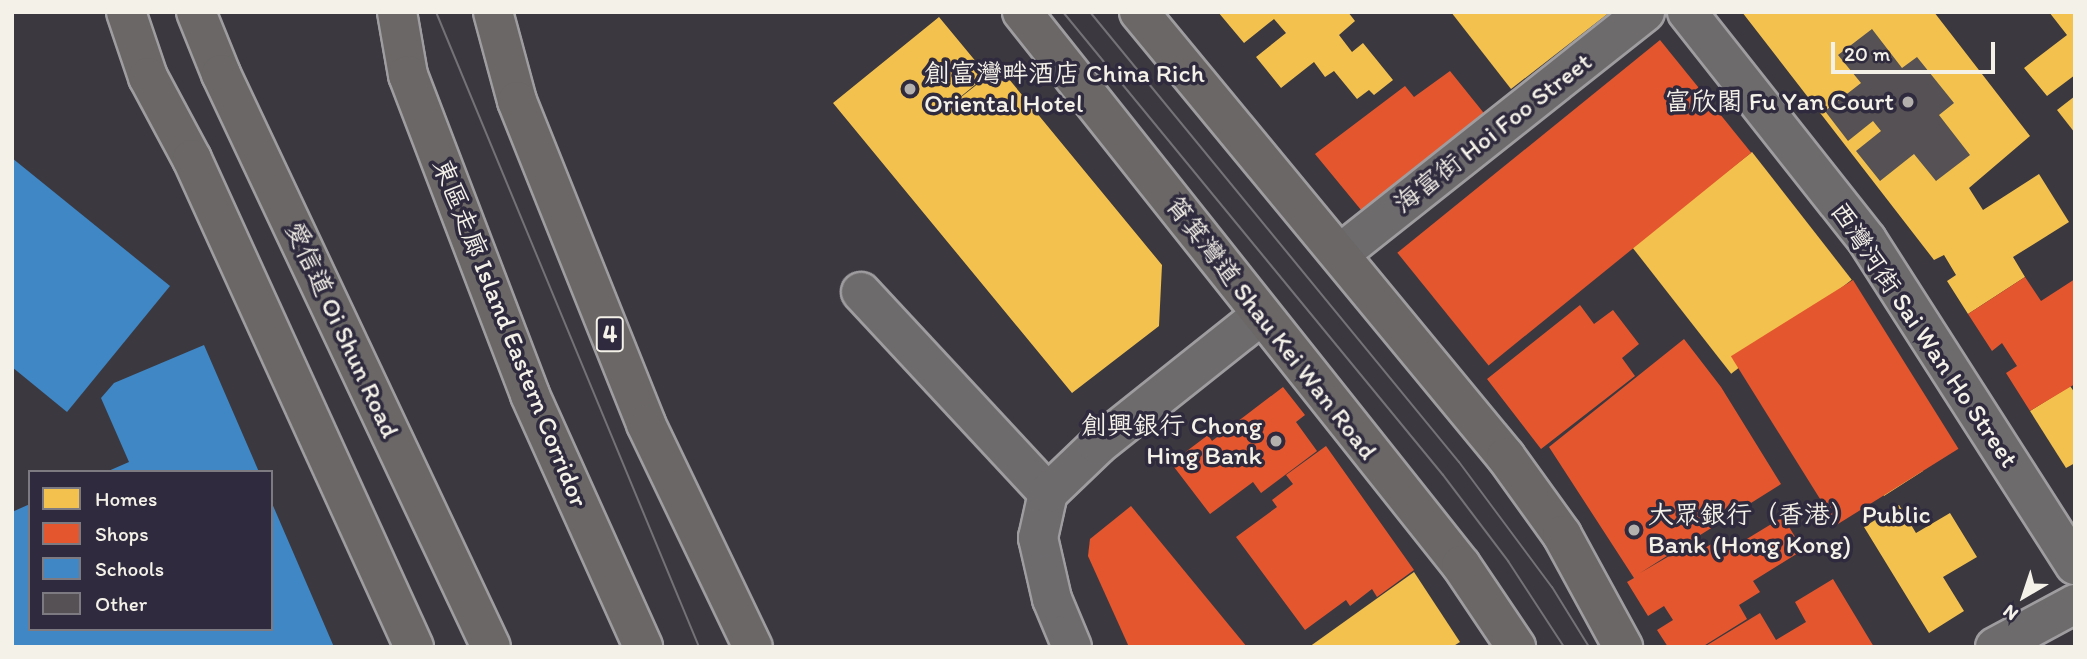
<!DOCTYPE html>
<html>
<head>
<meta charset="utf-8">
<style>
  body { margin:0 }
  #map { position:relative; width:2087px; height:659px; overflow:hidden; background:#3c3840; font-family:Itim,"LXGW WenKai TC",sans-serif }
  div>[style] { position:absolute }
  [style*='--x'] { left:calc(var(--x)*1px); top:calc(var(--y)*1px); width:calc(var(--w)*1px); rotate:calc(var(--a)*1deg) }
  .homes>* { inset:0; background:#f2c14e; transform-origin:0 0 }
  .shops>* { inset:0; background:#e4572e; transform-origin:0 0 }
  .schools>* { inset:0; background:#3f88c5 }
  .building>* { inset:0; background:#565154 }
  .roads { filter:drop-shadow(2px 0 #9f9d9f) drop-shadow(-2px 0 #9f9d9f) drop-shadow(0 2px #9f9d9f) drop-shadow(0 -2px #9f9d9f) }
  .minor>* { height:38px; margin:-19px; padding:0 19px; transform-origin:19px; border-radius:19px; background:#6e6b6d }
  .major>* { height:38px; margin:-19px; padding:0 19px; transform-origin:19px; border-radius:19px; background:#6a6766 }
  .highway>* { height:38px; margin:-19px; padding:0 19px; transform-origin:19px; border-radius:19px; background:#6a6766 }
  .tram>* { height:2px; margin:-1px; padding:0 1px; transform-origin:1px; border-radius:1px; background:#747276 }
  .dots>* { width:19px; height:19px; translate:-50% -50%; box-sizing:border-box; border:4px solid #2f2a3d; border-radius:50% }
  span { translate:-50% -50%; white-space:nowrap; text-align:center; line-height:1.15; -webkit-text-stroke:7px #2f2a3d; paint-order:stroke }
  .shield-label span { padding:2px 5px; background:#2f2a3d; border:2px solid; border-radius:5px; -webkit-text-stroke-width:0 }
  .shield-label { font-size:24px; color:#f4f1e8; font-weight:700 }
  .poi-label { font-size:26px; color:#f4f1e8 }
  .left { translate:0 -50%; text-align:left }
  .right { translate:-100% -50%; text-align:right }
  .street-label { font-size:26px; color:#f4f1e8 }
  .frame { position:absolute; inset:0; border:14px solid #f4f1e8; pointer-events:none }
  .legend { position:absolute; left:28px; top:470px; width:245px; height:161px; box-sizing:border-box; background:#2f2a3d; border:2px solid #7e7a81; margin:0; padding:9px 12px; list-style:none; font-size:21px; color:#f4f1e8 }
  .legend li { display:flex; align-items:center; gap:14px; height:35px }
  .legend b { width:35px; border:2px solid #7e7a81 }
  .north { position:absolute; left:1989px; top:561px; width:70px; height:70px; -webkit-text-stroke:5px #2f2a3d; paint-order:stroke; rotate:219deg; font-size:19px; font-weight:700; line-height:28px; text-align:center; color:#f4f1e8 }
  .north::after { content:''; display:block; margin:auto; width:24px; height:32px; background:#f4f1e8; clip-path:polygon(50% 0,100% 100%,50% 72%,0 100%) }
  .scale { position:absolute; left:1831px; top:42px; width:164px; height:32px; box-sizing:border-box; border:4px solid #f4f1e8; border-top:0; padding-left:9px; font-size:21px; line-height:24px; white-space:nowrap; color:#f4f1e8; -webkit-text-stroke:5px #2f2a3d; paint-order:stroke }
</style>
</head>
<body>
<div id="map">
  <div class="homes">
    <div style="clip-path:polygon(1218px 12px,1348px 12px,1355px 21px,1339px 35px,1352px 52px,1363px 43px,1393px 80px,1374px 95px,1369px 90px,1357px 99px,1334px 71px,1325px 77px,1314px 62px,1281px 88px,1256px 57px,1286px 33px,1274px 19px,1244px 43px)"></div>
    <div style="clip-path:polygon(1451px 12px,1610px 12px,1511px 89px)"></div>
    <div style="clip-path:polygon(1742px 12px,1934px 12px,2030px 136px,1969px 188px,1983px 210px,2039px 174px,2069px 222px,2013px 257px,2025px 277px,1968px 314px,1947px 281px,1956px 275px,1944px 255px,1934px 260px)"></div>
    <div style="clip-path:polygon(2049px 12px,2075px 12px,2075px 75px,2047px 96px,2024px 68px,2067px 35px)"></div>
    <div style="clip-path:polygon(939px 17px,987px 75px,936px 117px,999px 67px,1162px 265px,1159px 326px,1072px 393px,833px 103px)"></div>
    <div style="clip-path:polygon(2075px 96px,2075px 133px,2057px 110px)"></div>
    <div style="left:1752px;top:152px;width:162px;height:153px;rotate:52deg"></div>
    <div style="clip-path:polygon(1840px 338px,1867px 381px,1899px 361px,1927px 403px,1893px 424px,1923px 471px,1884px 496px,1800px 363px)"></div>
    <div style="clip-path:polygon(1650px 374px,1680px 421px,1692px 413px,1721px 458px,1707px 467px,1735px 511px,1699px 534px,1669px 489px,1624px 517px,1597px 475px,1641px 448px,1610px 399px)"></div>
    <div style="clip-path:polygon(2070px 386px,2075px 393px,2075px 463px,2066px 468px,2030px 411px)"></div>
    <div style="clip-path:polygon(157px 443px,184px 446px,182px 472px,139px 472px,140px 460px,156px 461px)"></div>
    <div style="clip-path:polygon(1899px 505px,1916px 533px,1950px 513px,1977px 557px,1943px 577px,1964px 611px,1929px 633px,1864px 527px)"></div>
    <div style="clip-path:polygon(1414px 572px,1460px 642px,1452px 647px,1309px 647px)"></div>
    <div style="clip-path:polygon(30px 621px,30px 629px,211px 629px,235px 647px,14px 647px,12px 642px,32px 633px,26px 622px)"></div>
  </div>
  <div class="shops">
    <div style="left:1660px;top:40px;width:145px;height:338px;rotate:51deg"></div>
    <div style="clip-path:polygon(1450px 71px,1487px 117px,1366px 216px,1315px 154px,1405px 86px,1414px 97px)"></div>
    <div style="clip-path:polygon(2025px 277px,2041px 301px,2075px 279px,2075px 384px,2030px 411px,2006px 373px,2017px 366px,2002px 343px,1992px 351px,1968px 314px)"></div>
    <div style="left:1853px;top:280px;width:199px;height:144px;rotate:58deg"></div>
    <div style="clip-path:polygon(1580px 305px,1594px 324px,1613px 310px,1639px 344px,1622px 358px,1635px 376px,1541px 449px,1487px 379px)"></div>
    <div style="clip-path:polygon(1684px 339px,1721px 387px,1781px 484px,1640px 573px,1697px 540px,1703px 549px,1725px 536px,1732px 548px,1783px 517px,1803px 550px,1753px 581px,1760px 592px,1739px 605px,1747px 619px,1702px 647px,1668px 647px,1657px 630px,1673px 620px,1664px 606px,1648px 616px,1627px 582px,1634px 578px,1549px 447px)"></div>
    <div style="clip-path:polygon(1283px 387px,1305px 415px,1296px 422px,1317px 451px,1261px 493px,1253px 482px,1210px 514px,1171px 463px,1208px 435px,1212px 441px)"></div>
    <div style="clip-path:polygon(1326px 446px,1414px 570px,1377px 597px,1372px 589px,1350px 606px,1346px 600px,1305px 630px,1236px 537px,1277px 507px,1272px 500px,1293px 484px,1286px 475px)"></div>
    <div style="clip-path:polygon(1131px 506px,1247px 647px,1129px 647px,1088px 556px,1090px 539px)"></div>
    <div style="clip-path:polygon(1833px 579px,1874px 647px,1704px 647px,1760px 613px,1776px 640px,1806px 622px,1795px 602px)"></div>
  </div>
  <div class="schools">
    <div style="clip-path:polygon(12px 158px,170px 286px,67px 412px,12px 367px)"></div>
    <div style="clip-path:polygon(204px 345px,259px 472px,106px 472px,129px 462px,101px 398px,114px 383px)"></div>
    <div style="clip-path:polygon(271px 501px,334px 647px,12px 647px,12px 512px,30px 504px,30px 629px,271px 629px)"></div>
  </div>
  <div class="building">
    <div style="clip-path:polygon(1872px 29px,1902px 68px,1917px 57px,1954px 103px,1939px 115px,1970px 155px,1936px 181px,1914px 154px,1880px 181px,1856px 151px,1881px 131px,1873px 121px,1848px 141px,1825px 111px,1861px 83px,1838px 55px)"></div>
  </div>
  <div class="roads">
    <div class="minor">
      <div style="--x:1687;--y:12;--w:290;--a:51.7"></div>
      <div style="--x:1867;--y:240;--w:386;--a:57.4"></div>
      <div style="--x:1341;--y:253;--w:388;--a:-38.4"></div>
      <div style="--x:861;--y:292;--w:275;--a:47.1"></div>
      <div style="--x:1072;--y:647;--w:52;--a:-112.6"></div>
      <div style="--x:1052;--y:599;--w:63;--a:-102.9"></div>
      <div style="--x:1038;--y:538;--w:46;--a:-77.5"></div>
      <div style="--x:1048;--y:493;--w:69;--a:-43.8"></div>
      <div style="--x:1098;--y:445;--w:207;--a:-38.5"></div>
      <div style="--x:1995;--y:647;--w:91;--a:-28.3"></div>
    </div>
    <div class="major">
      <div style="--x:126;--y:12;--w:69;--a:71.3"></div>
      <div style="--x:148;--y:77;--w:93;--a:61.8"></div>
      <div style="--x:192;--y:159;--w:536;--a:65.54"></div>
      <div style="--x:196;--y:12;--w:67;--a:68"></div>
      <div style="--x:221;--y:74;--w:633;--a:64.77"></div>
      <div style="--x:1022;--y:12;--w:706;--a:51.56"></div>
      <div style="--x:1461;--y:565;--w:99;--a:56.1"></div>
      <div style="--x:1139;--y:12;--w:577;--a:50.49"></div>
      <div style="--x:1506;--y:457;--w:96;--a:54.3"></div>
      <div style="--x:1562;--y:535;--w:128;--a:61.4"></div>
    </div>
    <div class="highway">
      <div style="--x:397;--y:12;--w:64;--a:80.1"></div>
      <div style="--x:408;--y:75;--w:342;--a:69.1"></div>
      <div style="--x:530;--y:395;--w:276;--a:65.8"></div>
      <div style="--x:493;--y:12;--w:92;--a:74.9"></div>
      <div style="--x:517;--y:101;--w:348;--a:68.2"></div>
      <div style="--x:646;--y:424;--w:247;--a:64.4"></div>
    </div>
  </div>
  <div class="tram">
    <div style="--x:436;--y:12;--w:687;--a:67.5"></div>
    <div style="--x:1063;--y:12;--w:599;--a:50.62"></div>
    <div style="--x:1443;--y:475;--w:108;--a:52.9"></div>
    <div style="--x:1508;--y:561;--w:103;--a:56.9"></div>
    <div style="--x:1090;--y:12;--w:582;--a:50.65"></div>
    <div style="--x:1459;--y:462;--w:156;--a:53.4"></div>
    <div style="--x:1552;--y:587;--w:70;--a:58.3"></div>
  </div>
  <div class="dots">
    <div style="left:910px;top:89px;background:#b4b0ad"></div>
    <div style="left:1908px;top:102px;background:#b4b0ad"></div>
    <div style="left:1276px;top:441px;background:#b4b0ad"></div>
    <div style="left:1634px;top:530px;background:#b4b0ad"></div>
  </div>
  <div class="shield-label">
    <span style="left:610px;top:334px">4</span>
  </div>
  <div class="poi-label">
    <span class="left" style="left:924px;top:89px">創富灣畔酒店 China Rich<br>Oriental Hotel</span>
    <span class="right" style="left:1894px;top:102px">富欣閣 Fu Yan Court</span>
    <span class="right" style="left:1262px;top:441px">創興銀行 Chong<br>Hing Bank</span>
    <span class="left" style="left:1648px;top:530px">大眾銀行（香港） Public<br>Bank (Hong Kong)</span>
  </div>
  <div class="street-label">
    <span style="left:1493px;top:133px;rotate:-38deg">海富街 Hoi Foo Street</span>
    <span style="left:1271px;top:328px;rotate:52deg">筲箕灣道 Shau Kei Wan Road</span>
    <span style="left:342px;top:330px;rotate:65deg">愛信道 Oi Shun Road</span>
    <span style="left:510px;top:333px;rotate:68deg">東區走廊 Island Eastern Corridor</span>
    <span style="left:1924px;top:335px;rotate:56deg">西灣河街 Sai Wan Ho Street</span>
  </div>
  <div class="frame"></div>
  <ul class="legend">
  <li><b style="height:19px;background:#f2c14e"></b>Homes</li>
  <li><b style="height:19px;background:#e4572e"></b>Shops</li>
  <li><b style="height:19px;background:#3f88c5"></b>Schools</li>
  <li><b style="height:19px;background:#565154"></b>Other</li>
  </ul>
  <div class="north">N</div>
  <div class="scale">20 m</div>
</div>
</body>
</html>
